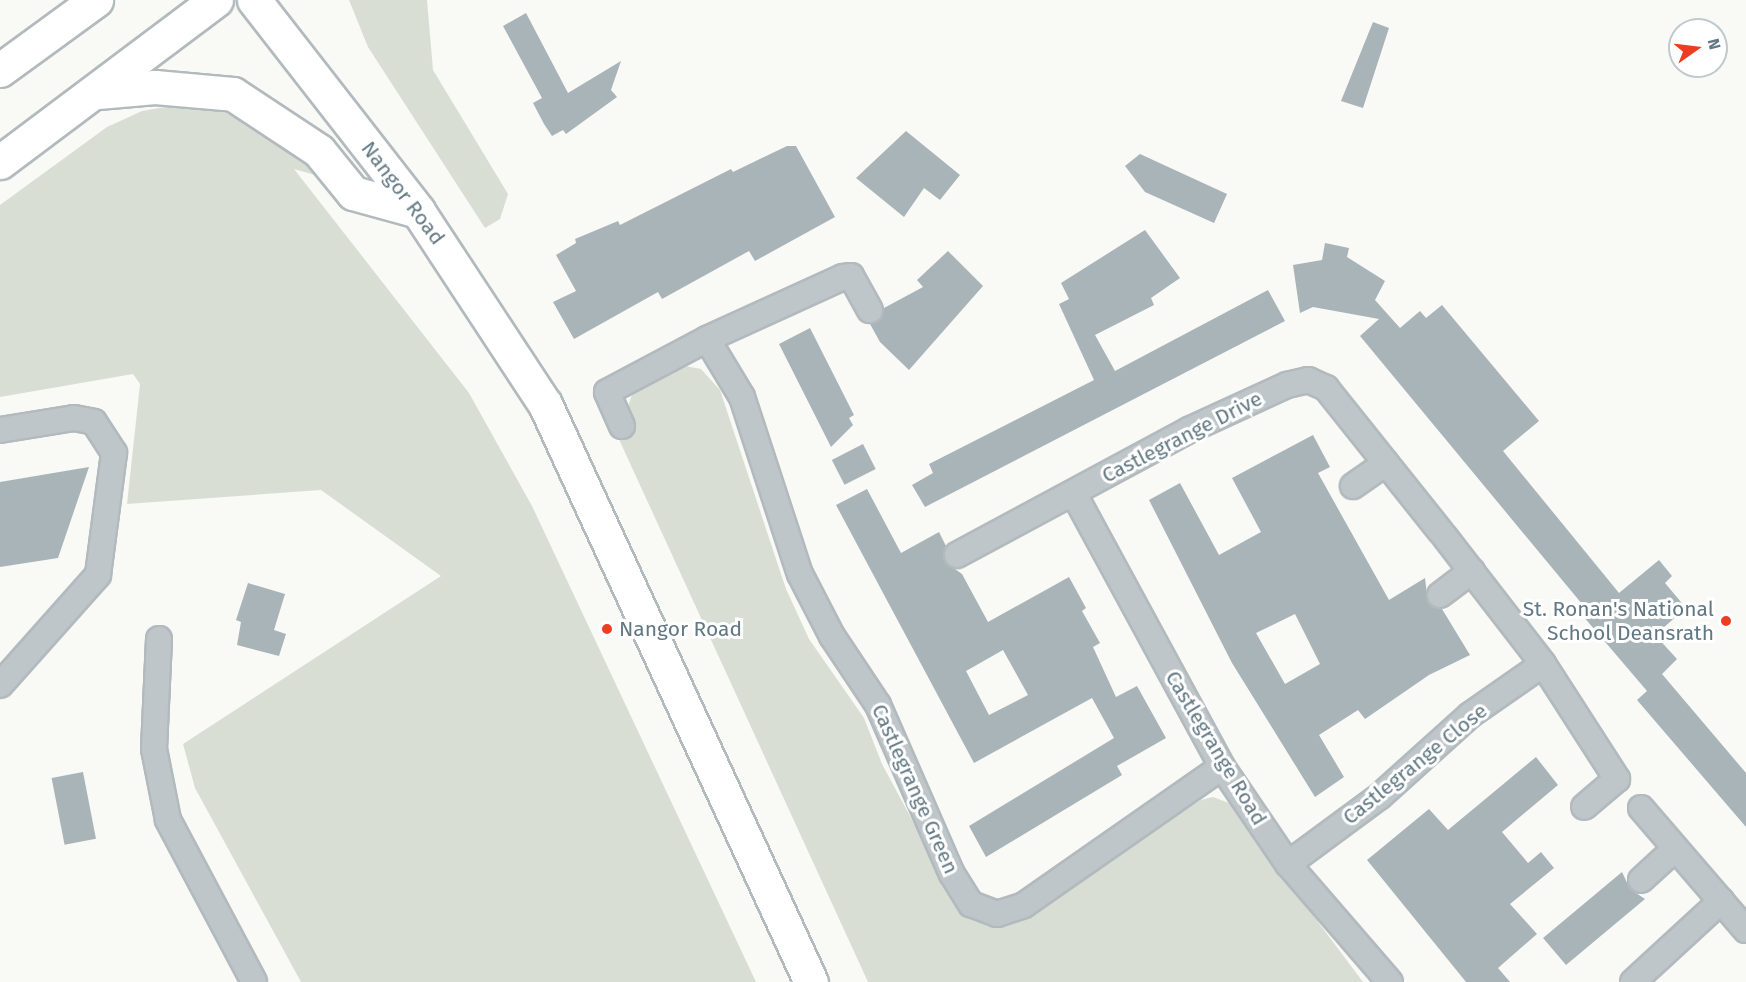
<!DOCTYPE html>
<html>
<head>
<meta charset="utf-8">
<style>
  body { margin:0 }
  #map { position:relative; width:1746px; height:982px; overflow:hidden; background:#f9f9f6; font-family:"Fira Sans",sans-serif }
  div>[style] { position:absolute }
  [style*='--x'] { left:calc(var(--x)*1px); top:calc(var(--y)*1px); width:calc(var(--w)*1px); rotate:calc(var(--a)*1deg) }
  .green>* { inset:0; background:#d9ded5 }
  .building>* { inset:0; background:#a8b4b8; transform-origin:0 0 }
  .roads { filter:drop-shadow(2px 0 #b2babe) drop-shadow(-2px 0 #b2babe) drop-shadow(0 2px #b2babe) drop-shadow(0 -2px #b2babe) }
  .minor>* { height:24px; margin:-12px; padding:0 12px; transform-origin:12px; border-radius:12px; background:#bfc6c9 }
  .secondary>* { height:33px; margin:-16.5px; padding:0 16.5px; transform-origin:16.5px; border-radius:16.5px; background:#fff }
  .dots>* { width:16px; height:16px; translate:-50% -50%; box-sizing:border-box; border:3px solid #fff; border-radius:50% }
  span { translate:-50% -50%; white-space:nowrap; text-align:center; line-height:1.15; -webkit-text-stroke:6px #fff; paint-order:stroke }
  .street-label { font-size:21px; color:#627883 }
  .poi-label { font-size:21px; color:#627883 }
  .right { translate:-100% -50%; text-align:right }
  .left { translate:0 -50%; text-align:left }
  .north { position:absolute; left:1668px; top:18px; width:60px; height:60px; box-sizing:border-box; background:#fff; border:2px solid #c0c9cd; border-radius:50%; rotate:76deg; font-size:16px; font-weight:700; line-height:24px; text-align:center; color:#627883 }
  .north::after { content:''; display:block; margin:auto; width:21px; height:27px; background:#ed3d22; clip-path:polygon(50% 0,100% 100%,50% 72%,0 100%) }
</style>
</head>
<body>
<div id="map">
  <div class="green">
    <div style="clip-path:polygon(349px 0,427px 0,433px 70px,508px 194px,500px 219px,485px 228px,368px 47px)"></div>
    <div style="clip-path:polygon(182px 104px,223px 112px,275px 133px,325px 178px,294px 169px,469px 393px,532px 506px,756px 982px,301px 982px,195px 788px,183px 744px,441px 576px,321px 490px,127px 504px,140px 384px,133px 374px,0 397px,0 205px,107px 127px,142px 111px)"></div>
    <div style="clip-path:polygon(679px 365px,701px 369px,720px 390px,786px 589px,809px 639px,864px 718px,882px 764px,960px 909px,1026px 913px,1201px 800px,1213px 797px,1229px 803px,1363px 982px,868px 982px,617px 435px,632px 422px,628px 407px,634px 388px)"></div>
  </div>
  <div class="building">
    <div style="clip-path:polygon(526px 13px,568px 93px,621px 61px,611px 90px,617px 97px,566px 134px,563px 130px,552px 136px,544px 124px,533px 103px,542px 98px,503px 26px)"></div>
    <div style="clip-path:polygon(1373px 22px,1389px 28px,1363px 108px,1341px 101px)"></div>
    <div style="clip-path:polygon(906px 131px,960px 175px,940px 200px,924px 188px,904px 217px,856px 178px)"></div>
    <div style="clip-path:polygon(787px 146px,796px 146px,835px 217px,755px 261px,749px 251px,662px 299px,658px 292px,574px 339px,553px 302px,576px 291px,556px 255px,576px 243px,575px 239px,618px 221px,620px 225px,731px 169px,733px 172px)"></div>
    <div style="clip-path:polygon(1140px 154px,1227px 194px,1214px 223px,1145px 192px,1125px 166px)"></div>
    <div style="clip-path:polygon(1145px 230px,1180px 278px,1151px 298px,1154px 305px,1095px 335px,1115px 371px,1268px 290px,1285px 321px,925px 507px,912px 485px,933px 473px,929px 464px,1094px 380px,1059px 304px,1069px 299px,1061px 283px)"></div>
    <div style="clip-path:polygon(1325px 243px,1349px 248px,1347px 257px,1385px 281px,1375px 300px,1400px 328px,1420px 311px,1426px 318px,1442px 305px,1539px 421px,1503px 451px,1619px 593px,1659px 560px,1672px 576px,1665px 583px,1686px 608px,1655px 635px,1677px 659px,1662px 674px,1746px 773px,1746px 827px,1637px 700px,1647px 691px,1577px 609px,1582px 604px,1360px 336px,1379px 319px,1313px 307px,1300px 313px,1293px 265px,1322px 260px)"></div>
    <div style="clip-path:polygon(948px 251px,983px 286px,909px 370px,880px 342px,870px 324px,882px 318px,884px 308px,923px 287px,917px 280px)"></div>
    <div style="clip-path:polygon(810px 328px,854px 415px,849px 418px,853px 425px,831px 447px,779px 344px)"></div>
    <div style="clip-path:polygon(evenodd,1313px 435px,1330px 467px,1318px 473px,1389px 600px,1425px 578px,1428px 603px,1442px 609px,1470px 655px,1429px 675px,1365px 719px,1358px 710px,1319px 735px,1344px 777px,1315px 797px,1232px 663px,1149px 500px,1180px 483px,1219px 555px,1261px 532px,1232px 478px,1313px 435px,1295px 614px,1320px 664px,1285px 684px,1256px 633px,1295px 614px)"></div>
    <div style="left:863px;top:444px;width:28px;height:35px;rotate:63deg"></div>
    <div style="clip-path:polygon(89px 467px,58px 558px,0 567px,0 482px)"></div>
    <div style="clip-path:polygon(evenodd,867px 489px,901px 553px,939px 532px,946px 546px,945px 562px,962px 574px,988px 622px,1069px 577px,1086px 608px,1082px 611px,1100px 643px,1093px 647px,1116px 697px,1137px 686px,1166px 738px,1117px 766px,1122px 775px,986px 857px,969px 826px,1114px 738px,1092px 698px,974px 763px,836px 505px,867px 489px,1003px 650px,1028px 695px,989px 715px,966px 671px,1003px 650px)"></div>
    <div style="clip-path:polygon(248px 583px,285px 594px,274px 630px,286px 634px,279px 656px,237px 645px,241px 622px,236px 620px)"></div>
    <div style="clip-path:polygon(1536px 757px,1558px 785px,1502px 832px,1528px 863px,1541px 852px,1554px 868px,1510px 904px,1537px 934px,1498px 968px,1510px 982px,1466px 982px,1367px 860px,1429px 809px,1448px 830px)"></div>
    <div style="left:83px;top:772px;width:68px;height:32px;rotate:79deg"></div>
    <div style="clip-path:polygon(1622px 872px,1630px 889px,1645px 899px,1566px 965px,1543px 938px)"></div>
  </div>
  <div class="roads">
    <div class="minor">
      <div style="--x:707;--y:339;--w:68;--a:58.9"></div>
      <div style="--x:742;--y:397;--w:186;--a:71.9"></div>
      <div style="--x:800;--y:574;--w:70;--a:62.7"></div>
      <div style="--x:832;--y:636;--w:83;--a:56.3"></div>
      <div style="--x:878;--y:705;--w:184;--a:66.4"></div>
      <div style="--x:952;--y:874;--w:36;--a:58"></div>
      <div style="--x:971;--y:904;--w:28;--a:21"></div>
      <div style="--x:997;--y:914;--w:28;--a:-18"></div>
      <div style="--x:1024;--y:905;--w:241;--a:-34.9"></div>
      <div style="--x:622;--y:426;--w:37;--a:-114"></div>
      <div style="--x:607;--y:392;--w:113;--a:-27.9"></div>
      <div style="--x:707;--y:339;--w:149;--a:-24.5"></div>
      <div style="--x:843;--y:277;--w:8;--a:-7"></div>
      <div style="--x:851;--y:276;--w:39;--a:61"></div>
      <div style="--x:0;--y:430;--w:75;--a:-9.2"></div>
      <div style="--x:74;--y:418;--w:20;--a:11"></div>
      <div style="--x:94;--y:422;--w:37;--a:57"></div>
      <div style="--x:114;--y:453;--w:123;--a:97.5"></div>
      <div style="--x:98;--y:575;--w:147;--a:131.7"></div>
      <div style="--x:1353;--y:486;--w:40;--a:-34.9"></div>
      <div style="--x:1074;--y:494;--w:311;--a:61.5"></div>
      <div style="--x:1222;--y:767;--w:117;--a:55.8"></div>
      <div style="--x:1288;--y:864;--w:156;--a:49.2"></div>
      <div style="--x:1445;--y:537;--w:160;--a:52.3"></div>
      <div style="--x:1543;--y:664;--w:137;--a:57.2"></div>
      <div style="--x:1617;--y:779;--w:43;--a:139.7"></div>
      <div style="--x:957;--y:555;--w:264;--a:-28.3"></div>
      <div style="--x:1189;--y:430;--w:108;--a:-24.7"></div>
      <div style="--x:1287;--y:385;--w:22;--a:-13"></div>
      <div style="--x:1308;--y:380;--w:20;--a:24"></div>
      <div style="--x:1326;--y:388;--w:184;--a:51.4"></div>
      <div style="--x:1440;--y:595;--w:40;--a:-37"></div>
      <div style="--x:159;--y:639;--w:110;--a:92.6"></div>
      <div style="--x:154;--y:749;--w:72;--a:78.8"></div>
      <div style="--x:168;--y:820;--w:183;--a:62"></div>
      <div style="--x:1641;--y:808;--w:161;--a:49.3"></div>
      <div style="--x:1288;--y:864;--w:113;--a:-36.4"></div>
      <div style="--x:1379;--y:797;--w:122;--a:-42"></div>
      <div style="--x:1470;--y:715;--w:89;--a:-34.9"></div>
      <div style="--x:1641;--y:880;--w:46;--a:-42.4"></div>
      <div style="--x:1633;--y:982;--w:120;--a:-42.6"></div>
    </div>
    <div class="secondary">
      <div style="--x:254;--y:0;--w:267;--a:52.1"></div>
      <div style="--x:418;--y:211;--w:231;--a:56.7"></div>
      <div style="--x:545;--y:404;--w:636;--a:65.29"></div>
      <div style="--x:0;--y:70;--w:119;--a:-36.1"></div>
      <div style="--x:98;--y:92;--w:57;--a:-5"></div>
      <div style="--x:155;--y:87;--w:78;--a:5.1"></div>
      <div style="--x:233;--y:94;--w:103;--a:33.5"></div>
      <div style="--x:319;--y:151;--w:54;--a:51"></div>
      <div style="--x:353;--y:193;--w:67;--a:15.5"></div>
      <div style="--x:0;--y:162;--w:270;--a:-36.9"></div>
    </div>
  </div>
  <div class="dots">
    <div style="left:1726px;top:621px;background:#ed3d22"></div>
    <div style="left:607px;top:629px;background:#ed3d22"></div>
  </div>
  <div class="street-label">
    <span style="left:403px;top:193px;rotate:53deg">Nangor Road</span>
    <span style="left:1182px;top:437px;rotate:-27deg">Castlegrange Drive</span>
    <span style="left:1216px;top:748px;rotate:59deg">Castlegrange Road</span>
    <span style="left:1415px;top:764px;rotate:-39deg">Castlegrange Close</span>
    <span style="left:915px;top:789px;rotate:66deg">Castlegrange Green</span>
  </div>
  <div class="poi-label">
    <span class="right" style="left:1714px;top:621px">St. Ronan's National<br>School Deansrath</span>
    <span class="left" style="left:619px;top:629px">Nangor Road</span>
  </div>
  <div class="north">N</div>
</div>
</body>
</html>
